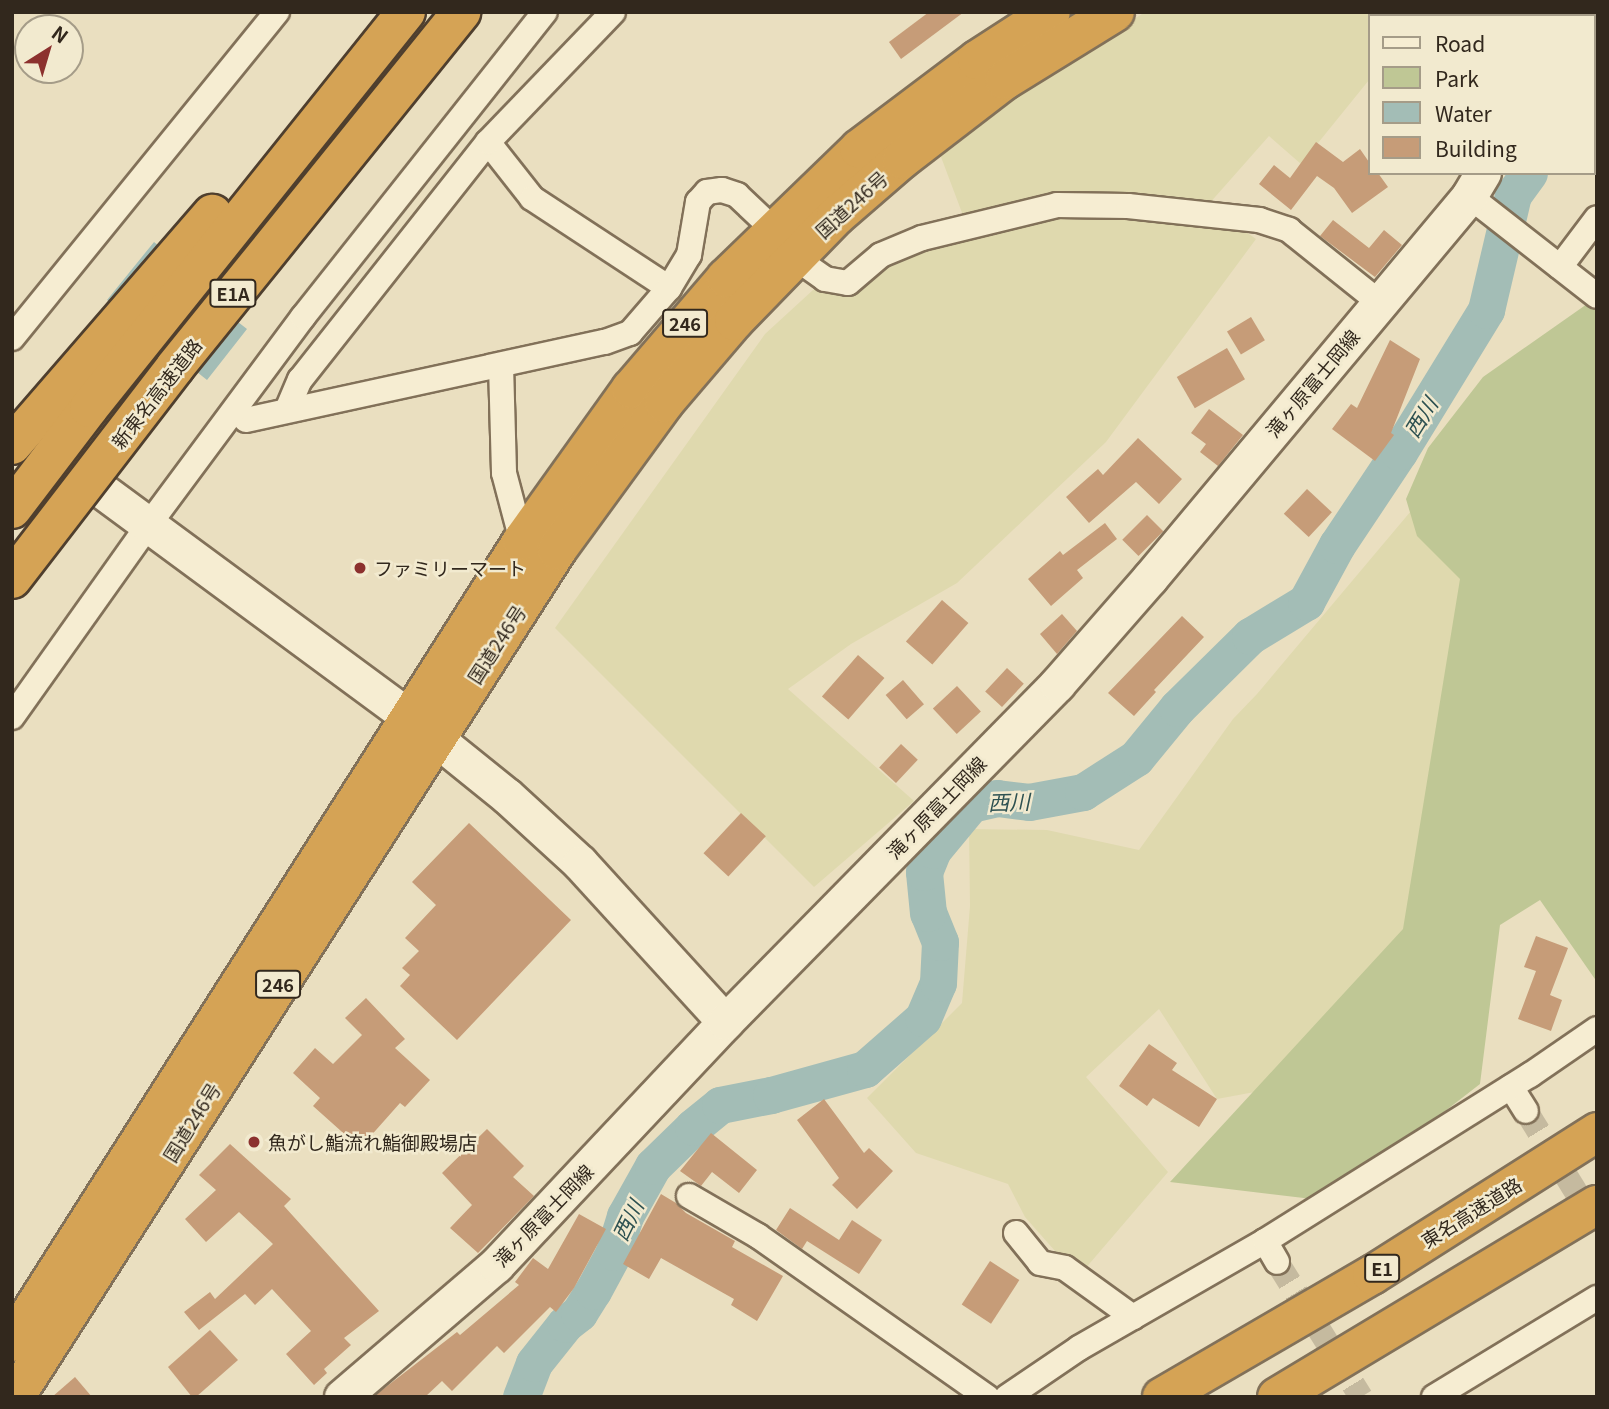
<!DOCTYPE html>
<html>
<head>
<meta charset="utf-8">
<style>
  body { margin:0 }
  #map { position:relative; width:1609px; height:1409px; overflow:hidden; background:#eadfc0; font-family:Georgia,"Noto Sans JP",serif }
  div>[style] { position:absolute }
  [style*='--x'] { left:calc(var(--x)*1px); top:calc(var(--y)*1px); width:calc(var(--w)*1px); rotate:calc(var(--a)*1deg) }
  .farmland>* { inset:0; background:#dfd9ae }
  .green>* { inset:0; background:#bfc795 }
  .water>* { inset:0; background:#a3bdb6 }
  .river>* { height:37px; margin:-18.5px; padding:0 18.5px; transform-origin:18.5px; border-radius:18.5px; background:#a3bdb6 }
  .building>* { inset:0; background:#c69c78; transform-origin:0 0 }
  .street-tunnel>* { height:24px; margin-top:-12px; transform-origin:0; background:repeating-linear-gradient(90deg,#c5ba9f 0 24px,transparent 0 36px) }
  .roads { filter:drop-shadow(2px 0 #827159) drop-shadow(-2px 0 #827159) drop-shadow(0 2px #827159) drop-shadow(0 -2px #827159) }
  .street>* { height:24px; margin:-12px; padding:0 12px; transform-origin:12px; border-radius:12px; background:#f6edd2 }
  .secondary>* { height:35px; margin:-17.5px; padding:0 17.5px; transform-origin:17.5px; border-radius:17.5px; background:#f6edd2 }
  .highway>* { height:38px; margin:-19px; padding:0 19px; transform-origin:19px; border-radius:19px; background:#d5a355 }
  .bridges { filter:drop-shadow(2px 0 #4f3f2e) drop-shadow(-2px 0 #4f3f2e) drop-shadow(0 2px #4f3f2e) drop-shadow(0 -2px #4f3f2e) }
  .highway-bridge>* { height:38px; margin:-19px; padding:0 19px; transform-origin:19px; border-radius:19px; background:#d5a355 }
  .dots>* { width:19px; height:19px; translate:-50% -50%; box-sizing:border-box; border:4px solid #f2eacf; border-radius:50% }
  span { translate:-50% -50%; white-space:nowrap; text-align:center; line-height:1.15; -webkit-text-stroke:5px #f2eacf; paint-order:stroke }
  .shield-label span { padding:2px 5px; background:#f2eacf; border:2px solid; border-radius:5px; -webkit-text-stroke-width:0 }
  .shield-label { font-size:18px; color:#32281d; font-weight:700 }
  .street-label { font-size:19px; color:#32281d }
  .poi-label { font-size:19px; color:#32281d }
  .left { translate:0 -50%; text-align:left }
  .water-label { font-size:21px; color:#2d5151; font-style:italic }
  .frame { position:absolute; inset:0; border:14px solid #32281d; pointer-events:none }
  .legend { position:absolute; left:1368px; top:14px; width:228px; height:161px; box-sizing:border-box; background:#f2eacf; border:2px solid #a59c88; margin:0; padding:9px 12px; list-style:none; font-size:21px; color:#32281d }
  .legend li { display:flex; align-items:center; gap:14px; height:35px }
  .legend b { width:35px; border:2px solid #a59c88 }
  .north { position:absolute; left:14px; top:14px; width:70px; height:70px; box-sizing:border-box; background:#f2eacf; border:2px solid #a59c88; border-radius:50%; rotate:37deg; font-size:19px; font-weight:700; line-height:28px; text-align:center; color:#32281d }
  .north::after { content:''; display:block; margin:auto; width:24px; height:32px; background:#8c312e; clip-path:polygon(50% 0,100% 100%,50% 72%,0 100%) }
</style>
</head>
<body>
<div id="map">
  <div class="farmland">
    <div style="clip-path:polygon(1145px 12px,1425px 12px,1422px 16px,1369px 16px,1369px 80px,1301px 164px,1269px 136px,1208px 205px,1256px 239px,1106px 442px,957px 583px,851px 644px,788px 689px,914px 801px,814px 887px,555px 628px,765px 334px,825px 279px,967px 226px,938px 149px)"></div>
    <div style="clip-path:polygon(1533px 366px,1411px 1063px,1217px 1099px,1159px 1009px,1086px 1077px,1168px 1172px,1078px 1277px,1025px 1217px,1008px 1184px,916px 1153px,867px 1098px,962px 1003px,970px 906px,969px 829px,1047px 830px,1139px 850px,1233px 719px,1257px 694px)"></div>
  </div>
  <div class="green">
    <div style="clip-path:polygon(1597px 12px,1597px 104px,1593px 90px,1593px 16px)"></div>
    <div style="clip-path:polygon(1597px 297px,1597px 982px,1540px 900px,1500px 925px,1480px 1084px,1329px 1201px,1170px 1182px,1403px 929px,1460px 579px,1417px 536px,1406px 499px,1428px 448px,1483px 377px)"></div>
  </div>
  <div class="water">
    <div style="clip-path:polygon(154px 242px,234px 306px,229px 315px,247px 329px,207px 380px,107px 300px)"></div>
  </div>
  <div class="river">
    <div style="--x:1593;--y:86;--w:7;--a:-56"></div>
    <div style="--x:521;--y:1397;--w:36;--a:-69"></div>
    <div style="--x:534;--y:1363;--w:50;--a:-51.5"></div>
    <div style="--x:565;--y:1324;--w:18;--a:-38"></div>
    <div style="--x:579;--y:1313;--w:26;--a:-58"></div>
    <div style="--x:593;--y:1291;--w:44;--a:-61.7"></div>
    <div style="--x:614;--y:1252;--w:38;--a:-73"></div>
    <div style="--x:625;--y:1216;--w:57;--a:-60.8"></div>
    <div style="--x:653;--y:1166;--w:56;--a:-44.3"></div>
    <div style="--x:693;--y:1127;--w:35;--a:-39"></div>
    <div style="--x:720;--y:1105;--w:52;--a:-11.1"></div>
    <div style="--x:771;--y:1095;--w:98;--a:-15.5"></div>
    <div style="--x:865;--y:1069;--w:77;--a:-41.3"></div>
    <div style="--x:923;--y:1018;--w:38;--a:-67"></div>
    <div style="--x:938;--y:983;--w:41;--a:-87.2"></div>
    <div style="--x:940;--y:942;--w:31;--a:-112"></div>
    <div style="--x:928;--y:913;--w:41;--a:-95.6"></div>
    <div style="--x:924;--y:872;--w:24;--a:-68"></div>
    <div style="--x:933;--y:850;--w:60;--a:-50.4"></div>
    <div style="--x:971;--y:804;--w:27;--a:-13"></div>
    <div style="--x:997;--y:798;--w:32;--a:7"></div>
    <div style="--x:1029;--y:802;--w:55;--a:-10.5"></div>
    <div style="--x:1083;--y:792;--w:63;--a:-32.7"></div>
    <div style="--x:1136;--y:758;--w:65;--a:-50.6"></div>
    <div style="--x:1177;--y:708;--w:103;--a:-44.6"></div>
    <div style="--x:1250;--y:636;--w:66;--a:-31.3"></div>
    <div style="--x:1306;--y:602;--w:65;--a:-61.5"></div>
    <div style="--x:1337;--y:545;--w:112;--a:-56.3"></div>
    <div style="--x:1399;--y:452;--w:167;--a:-58.5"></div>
    <div style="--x:1486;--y:310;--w:118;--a:-76.8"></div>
    <div style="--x:1513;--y:195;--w:27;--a:-54"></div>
  </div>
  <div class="building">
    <div style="clip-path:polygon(929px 12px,964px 12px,901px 59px,889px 42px)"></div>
    <div style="clip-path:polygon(1316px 142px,1343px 162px,1360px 149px,1369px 162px,1369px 173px,1378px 173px,1388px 187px,1352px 213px,1334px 188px,1317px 176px,1291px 210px,1259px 184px,1274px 165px,1290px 178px)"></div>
    <div style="clip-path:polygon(1333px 220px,1369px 248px,1384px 230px,1402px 245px,1375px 277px,1320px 236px)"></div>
    <div style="left:1251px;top:317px;width:27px;height:28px;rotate:59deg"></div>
    <div style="clip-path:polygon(1390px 340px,1420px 359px,1391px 433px,1394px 435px,1375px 461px,1332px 429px,1351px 404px,1357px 408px)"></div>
    <div style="left:1227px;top:348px;width:36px;height:58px;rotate:60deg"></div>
    <div style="clip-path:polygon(1209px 409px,1243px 435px,1218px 466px,1200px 452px,1206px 444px,1191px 433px)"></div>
    <div style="clip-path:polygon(1138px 438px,1182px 479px,1159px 504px,1136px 482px,1089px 523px,1066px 497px,1098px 469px,1103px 475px)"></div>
    <div style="left:1307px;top:489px;width:34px;height:34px;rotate:43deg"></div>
    <div style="left:1147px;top:515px;width:23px;height:35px;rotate:45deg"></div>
    <div style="clip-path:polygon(1105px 523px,1117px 539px,1077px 570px,1083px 578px,1051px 606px,1028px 579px,1060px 551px,1063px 555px)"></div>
    <div style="left:942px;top:600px;width:35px;height:55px;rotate:41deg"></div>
    <div style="clip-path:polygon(1062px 614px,1077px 631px,1057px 654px,1040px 634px)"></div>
    <div style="clip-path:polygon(1182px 616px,1204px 637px,1154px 690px,1156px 692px,1134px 716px,1108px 693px)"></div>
    <div style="left:858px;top:655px;width:35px;height:55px;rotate:41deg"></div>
    <div style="left:1007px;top:668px;width:23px;height:32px;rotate:43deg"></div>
    <div style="left:903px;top:680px;width:32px;height:23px;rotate:49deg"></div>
    <div style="left:957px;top:686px;width:35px;height:33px;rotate:47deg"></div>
    <div style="left:901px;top:744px;width:23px;height:32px;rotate:43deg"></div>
    <div style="left:741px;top:813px;width:34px;height:55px;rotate:43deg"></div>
    <div style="clip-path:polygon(469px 823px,571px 920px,457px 1040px,400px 986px,410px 975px,402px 968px,419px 951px,405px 938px,436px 905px,412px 882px)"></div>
    <div style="clip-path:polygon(1536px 936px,1568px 948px,1550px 995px,1562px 1000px,1551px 1031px,1518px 1019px,1536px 971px,1524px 967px)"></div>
    <div style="clip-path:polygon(366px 998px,405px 1039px,395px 1048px,430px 1080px,405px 1107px,400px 1103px,360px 1148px,313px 1106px,320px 1098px,293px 1073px,315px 1048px,333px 1064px,362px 1035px,345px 1018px)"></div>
    <div style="clip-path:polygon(1149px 1044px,1177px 1063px,1172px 1070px,1217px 1099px,1199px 1127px,1153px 1098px,1147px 1106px,1119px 1086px)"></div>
    <div style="clip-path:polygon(824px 1099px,864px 1153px,869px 1148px,893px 1171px,857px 1209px,832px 1185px,839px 1178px,797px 1120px)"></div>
    <div style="clip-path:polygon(487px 1129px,524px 1166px,513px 1177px,534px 1196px,478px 1253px,450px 1228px,472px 1205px,442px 1173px)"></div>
    <div style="clip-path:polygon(711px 1133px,757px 1170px,739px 1193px,712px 1172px,701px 1186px,680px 1171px)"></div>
    <div style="clip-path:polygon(230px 1144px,291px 1199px,284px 1206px,379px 1311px,344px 1338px,351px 1345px,324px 1369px,327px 1373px,314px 1385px,286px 1354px,311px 1331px,272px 1289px,255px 1305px,245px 1294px,199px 1330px,184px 1312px,210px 1292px,215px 1299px,273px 1244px,239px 1212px,206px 1242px,185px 1219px,216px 1190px,199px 1175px)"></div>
    <div style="clip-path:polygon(661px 1194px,676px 1203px,686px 1213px,735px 1241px,732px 1247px,783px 1276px,757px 1321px,731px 1305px,734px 1299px,661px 1258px,649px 1279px,623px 1264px)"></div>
    <div style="clip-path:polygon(790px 1208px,839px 1240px,852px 1220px,882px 1240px,859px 1274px,807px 1241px,802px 1249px,776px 1230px)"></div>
    <div style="clip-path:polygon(579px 1214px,606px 1229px,574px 1288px,556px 1312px,550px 1307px,504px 1353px,497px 1346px,452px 1391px,442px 1381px,425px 1397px,373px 1397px,457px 1332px,460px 1335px,519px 1285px,515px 1282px,533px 1258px,548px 1269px)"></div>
    <div style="left:990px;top:1261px;width:35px;height:52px;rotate:33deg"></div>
    <div style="clip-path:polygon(210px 1330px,238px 1360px,196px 1397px,192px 1397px,168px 1367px)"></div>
    <div style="clip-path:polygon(75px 1377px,92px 1397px,52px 1397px)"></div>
  </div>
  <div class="street-tunnel">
    <div style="--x:1526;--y:1111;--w:129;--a:58.3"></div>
    <div style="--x:1277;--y:1262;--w:159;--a:58.1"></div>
  </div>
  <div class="roads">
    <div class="street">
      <div style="--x:488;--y:142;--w:71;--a:51.8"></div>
      <div style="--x:532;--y:198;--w:164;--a:33.3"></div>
      <div style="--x:1469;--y:196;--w:162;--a:38"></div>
      <div style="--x:794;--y:257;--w:38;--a:35"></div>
      <div style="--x:825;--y:279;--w:23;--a:10"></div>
      <div style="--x:848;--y:283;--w:43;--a:-40.3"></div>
      <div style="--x:881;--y:255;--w:44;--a:-22.5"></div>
      <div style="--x:922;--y:238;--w:139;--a:-13.7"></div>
      <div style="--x:1057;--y:205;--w:71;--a:0.8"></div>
      <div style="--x:1128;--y:206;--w:132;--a:6.1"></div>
      <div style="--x:1259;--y:220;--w:32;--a:18"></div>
      <div style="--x:1289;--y:230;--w:115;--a:38.7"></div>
      <div style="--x:1560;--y:267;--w:61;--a:-52.9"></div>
      <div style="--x:12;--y:338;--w:420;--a:-50.9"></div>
      <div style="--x:501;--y:365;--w:108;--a:88.4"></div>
      <div style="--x:504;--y:473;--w:70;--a:75.2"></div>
      <div style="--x:287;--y:410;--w:33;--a:-67"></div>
      <div style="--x:300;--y:380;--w:303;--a:-51.7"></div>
      <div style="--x:488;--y:142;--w:180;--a:-46.1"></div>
      <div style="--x:246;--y:420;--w:367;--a:-12.3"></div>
      <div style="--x:605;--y:342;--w:27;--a:-20"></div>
      <div style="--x:630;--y:333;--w:60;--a:-49.1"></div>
      <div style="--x:669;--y:288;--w:39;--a:-59"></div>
      <div style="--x:689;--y:255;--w:54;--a:-80.4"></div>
      <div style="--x:698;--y:202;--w:13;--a:-48"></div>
      <div style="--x:707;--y:192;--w:15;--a:-8"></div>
      <div style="--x:722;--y:190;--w:16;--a:18"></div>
      <div style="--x:737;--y:195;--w:51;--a:43.4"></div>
      <div style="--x:12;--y:717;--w:233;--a:-54.6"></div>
      <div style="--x:147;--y:527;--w:262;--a:-53.4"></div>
      <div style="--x:303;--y:317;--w:389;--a:-51.6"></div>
      <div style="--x:1511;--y:1087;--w:28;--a:58"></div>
      <div style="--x:689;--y:1196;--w:80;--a:30.1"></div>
      <div style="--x:758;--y:1236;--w:280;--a:35.1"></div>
      <div style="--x:1016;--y:1233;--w:38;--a:51"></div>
      <div style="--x:1040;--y:1263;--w:25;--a:11"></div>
      <div style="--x:1065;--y:1268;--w:84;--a:35.8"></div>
      <div style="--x:1265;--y:1241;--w:24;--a:60"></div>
      <div style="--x:1007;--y:1397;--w:87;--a:-34.2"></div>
      <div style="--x:1079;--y:1348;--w:215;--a:-29.9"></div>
      <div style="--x:1265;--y:1241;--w:313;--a:-32.1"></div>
      <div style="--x:1530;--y:1075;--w:81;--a:-34.5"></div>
      <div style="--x:1434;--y:1397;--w:191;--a:-31.3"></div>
    </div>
    <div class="secondary">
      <div style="--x:1586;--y:16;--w:4;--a:-63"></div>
      <div style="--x:32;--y:439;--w:468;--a:36.4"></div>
      <div style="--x:409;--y:717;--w:126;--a:38.9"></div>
      <div style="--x:507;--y:796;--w:99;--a:42.5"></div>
      <div style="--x:580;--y:863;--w:215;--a:47.6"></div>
      <div style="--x:342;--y:1397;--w:203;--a:-40.6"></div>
      <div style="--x:496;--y:1265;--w:334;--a:-46.7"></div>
      <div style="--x:725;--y:1022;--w:474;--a:-45.5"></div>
      <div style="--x:1057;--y:684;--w:140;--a:-48.8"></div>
      <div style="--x:1149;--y:579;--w:499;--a:-50.1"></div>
      <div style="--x:1469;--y:196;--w:27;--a:-59"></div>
    </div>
    <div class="highway">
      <div style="--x:12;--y:1342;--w:950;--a:-57.51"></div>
      <div style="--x:522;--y:541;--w:187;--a:-54.4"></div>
      <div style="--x:631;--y:389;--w:146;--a:-49.4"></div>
      <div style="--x:726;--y:278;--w:185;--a:-44.1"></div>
      <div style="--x:859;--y:149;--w:148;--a:-37"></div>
      <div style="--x:977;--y:60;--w:88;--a:-33"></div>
      <div style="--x:15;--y:1397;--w:1006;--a:-57.38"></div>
      <div style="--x:557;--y:550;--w:182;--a:-53.9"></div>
      <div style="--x:664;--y:403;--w:108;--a:-49.5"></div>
      <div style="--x:734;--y:321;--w:146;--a:-45.8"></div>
      <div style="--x:836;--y:216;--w:87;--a:-40.8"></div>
      <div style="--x:902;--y:159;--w:130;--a:-37.5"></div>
      <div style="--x:1005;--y:80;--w:129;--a:-31.7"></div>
      <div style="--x:1162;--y:1397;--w:243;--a:-30.2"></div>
      <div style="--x:1372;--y:1275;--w:267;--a:-32.4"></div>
      <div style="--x:1277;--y:1397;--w:373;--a:-31"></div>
    </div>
  </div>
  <div class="bridges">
    <div class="highway-bridge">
      <div style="--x:12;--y:445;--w:306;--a:-49.1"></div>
      <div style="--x:12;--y:509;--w:127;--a:-52.7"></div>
      <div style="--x:89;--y:408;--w:507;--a:-51.32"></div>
      <div style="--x:12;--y:579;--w:267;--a:-52.4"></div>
      <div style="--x:175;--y:367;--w:456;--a:-51.1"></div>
    </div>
  </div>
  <div class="dots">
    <div style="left:360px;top:568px;background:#8c312e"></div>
    <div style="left:254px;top:1142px;background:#8c312e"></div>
  </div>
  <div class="shield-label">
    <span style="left:233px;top:293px">E1A</span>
    <span style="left:685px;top:323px">246</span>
    <span style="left:278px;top:984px">246</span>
    <span style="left:1382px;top:1268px">E1</span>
  </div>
  <div class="street-label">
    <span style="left:851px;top:204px;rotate:-42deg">国道246号</span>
    <span style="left:1312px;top:383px;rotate:-50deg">滝ヶ原富士岡線</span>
    <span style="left:156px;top:393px;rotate:-52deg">新東名高速道路</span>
    <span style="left:496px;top:644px;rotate:-57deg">国道246号</span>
    <span style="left:936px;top:807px;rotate:-46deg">滝ヶ原富士岡線</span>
    <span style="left:191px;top:1122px;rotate:-58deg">国道246号</span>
    <span style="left:1471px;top:1212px;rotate:-32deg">東名高速道路</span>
    <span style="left:543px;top:1215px;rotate:-46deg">滝ヶ原富士岡線</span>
  </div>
  <div class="poi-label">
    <span class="left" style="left:374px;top:568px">ファミリーマート</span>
    <span class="left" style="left:268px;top:1142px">魚がし鮨流れ鮨御殿場店</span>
  </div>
  <div class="water-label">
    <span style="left:1420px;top:417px;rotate:-58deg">西川</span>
    <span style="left:1009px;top:801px;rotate:-2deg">西川</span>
    <span style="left:627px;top:1220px;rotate:-64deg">西川</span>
  </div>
  <div class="frame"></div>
  <ul class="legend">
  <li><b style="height:9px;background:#f6edd2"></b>Road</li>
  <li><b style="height:19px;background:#bfc795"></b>Park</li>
  <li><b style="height:19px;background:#a3bdb6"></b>Water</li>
  <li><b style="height:19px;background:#c69c78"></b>Building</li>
  </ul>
  <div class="north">N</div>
</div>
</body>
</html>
